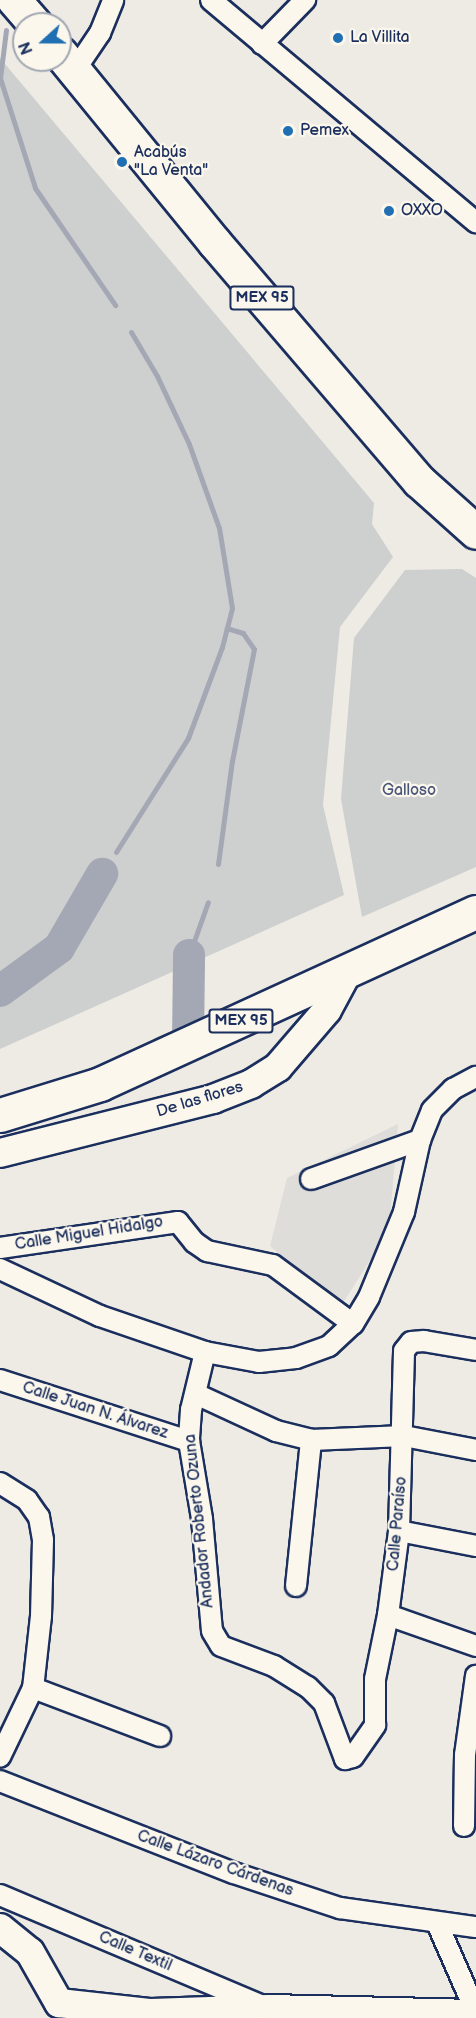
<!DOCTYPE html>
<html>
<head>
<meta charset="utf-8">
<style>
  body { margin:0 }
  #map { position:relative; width:476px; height:2018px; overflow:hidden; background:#eeebe4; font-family:"Balsamiq Sans",sans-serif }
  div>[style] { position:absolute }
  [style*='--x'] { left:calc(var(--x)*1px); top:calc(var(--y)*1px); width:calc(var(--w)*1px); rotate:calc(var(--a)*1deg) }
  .built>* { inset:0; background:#deddda }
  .green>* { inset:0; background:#cecfcf }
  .stream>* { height:5px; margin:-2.5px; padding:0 2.5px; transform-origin:2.5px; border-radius:2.5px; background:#a3a8b4 }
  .river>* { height:32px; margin:-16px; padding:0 16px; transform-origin:16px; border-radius:16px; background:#a3a8b4 }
  .roads { filter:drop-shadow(2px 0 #1b2f5e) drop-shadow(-2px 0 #1b2f5e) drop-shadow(0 2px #1b2f5e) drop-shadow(0 -2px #1b2f5e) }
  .street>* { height:20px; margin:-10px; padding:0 10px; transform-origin:10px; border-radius:10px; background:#fbf7ec }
  .secondary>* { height:28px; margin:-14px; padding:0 14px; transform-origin:14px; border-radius:14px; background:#fbf7ec }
  .highway>* { height:33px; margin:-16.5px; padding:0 16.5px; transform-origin:16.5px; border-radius:16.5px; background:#fbf7ec }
  .dots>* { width:16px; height:16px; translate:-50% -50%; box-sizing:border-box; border:3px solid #fbf7ec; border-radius:50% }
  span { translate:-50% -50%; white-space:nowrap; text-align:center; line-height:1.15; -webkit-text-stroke:4.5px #fbf7ec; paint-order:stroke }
  .shield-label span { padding:2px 4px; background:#fbf7ec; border:2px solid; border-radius:4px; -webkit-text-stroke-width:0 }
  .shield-label { font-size:15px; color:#1b2f5e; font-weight:700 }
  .poi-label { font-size:16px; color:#1b2f5e }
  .left { translate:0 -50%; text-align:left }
  .park-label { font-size:16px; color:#48577a }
  .street-label { font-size:16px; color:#1b2f5e }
  .north { position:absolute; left:12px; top:12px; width:60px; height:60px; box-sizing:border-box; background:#fbf7ec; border:2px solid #a1a7b3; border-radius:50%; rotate:249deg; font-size:16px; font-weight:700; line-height:24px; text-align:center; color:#1b2f5e }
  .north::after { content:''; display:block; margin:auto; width:21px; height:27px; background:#1f6fb2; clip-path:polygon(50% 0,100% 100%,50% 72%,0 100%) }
</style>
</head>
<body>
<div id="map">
  <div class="built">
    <div style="clip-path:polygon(398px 1124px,389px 1230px,345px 1300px,337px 1304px,270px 1246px,287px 1178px)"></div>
  </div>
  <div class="green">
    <div style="clip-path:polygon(0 58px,374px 503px,372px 524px,393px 557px,340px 627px,323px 805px,344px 895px,0 1049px)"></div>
    <div style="clip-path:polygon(462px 569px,476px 578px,476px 867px,362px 917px,341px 799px,354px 638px,405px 570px)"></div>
  </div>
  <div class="stream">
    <div style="--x:6;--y:30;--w:48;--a:97.1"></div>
    <div style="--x:0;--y:78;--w:115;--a:72.3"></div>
    <div style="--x:35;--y:188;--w:142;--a:55.6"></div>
    <div style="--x:116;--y:852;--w:135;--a:-57.7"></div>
    <div style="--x:188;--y:738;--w:97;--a:-69.5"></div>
    <div style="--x:222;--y:647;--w:40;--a:-75.6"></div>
    <div style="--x:232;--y:608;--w:81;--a:-99.2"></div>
    <div style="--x:219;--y:528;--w:89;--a:-109.7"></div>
    <div style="--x:189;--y:444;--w:75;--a:-115.2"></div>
    <div style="--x:157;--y:376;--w:51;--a:-120.6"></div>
    <div style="--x:218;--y:864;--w:104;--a:-82.3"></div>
    <div style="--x:232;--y:761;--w:114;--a:-78.9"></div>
    <div style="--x:254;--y:649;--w:19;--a:-125"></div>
    <div style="--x:243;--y:633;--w:17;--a:-163"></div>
    <div style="--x:189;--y:955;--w:56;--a:-70.3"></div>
  </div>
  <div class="river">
    <div style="--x:0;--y:991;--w:73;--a:-36.1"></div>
    <div style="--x:59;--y:948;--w:86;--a:-59.8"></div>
    <div style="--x:163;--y:1052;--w:27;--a:-22"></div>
    <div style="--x:188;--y:1042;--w:87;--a:-89.3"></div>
  </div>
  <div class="roads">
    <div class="street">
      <div style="--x:211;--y:0;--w:346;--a:40"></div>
      <div style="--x:262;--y:44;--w:62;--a:-45.7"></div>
      <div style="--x:75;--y:70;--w:45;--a:-56"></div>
      <div style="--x:100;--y:33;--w:35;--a:-68"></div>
      <div style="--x:311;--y:1179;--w:116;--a:-19.7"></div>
      <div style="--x:0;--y:1248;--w:180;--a:-8.3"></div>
      <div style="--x:178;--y:1222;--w:26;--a:51"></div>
      <div style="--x:194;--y:1242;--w:16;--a:35"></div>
      <div style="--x:207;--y:1251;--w:67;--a:12"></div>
      <div style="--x:273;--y:1265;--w:99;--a:36.4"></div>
      <div style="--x:0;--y:1269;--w:110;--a:25.2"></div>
      <div style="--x:100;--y:1316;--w:111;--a:18.9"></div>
      <div style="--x:205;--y:1352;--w:55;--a:10.5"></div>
      <div style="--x:259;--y:1362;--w:37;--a:-6"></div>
      <div style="--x:296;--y:1358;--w:35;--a:-20"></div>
      <div style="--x:329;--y:1346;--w:33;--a:-43"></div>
      <div style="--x:353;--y:1324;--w:31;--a:-59"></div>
      <div style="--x:369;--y:1297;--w:92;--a:-67.6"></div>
      <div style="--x:404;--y:1212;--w:74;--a:-77.5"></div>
      <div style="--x:420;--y:1140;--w:32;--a:-68"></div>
      <div style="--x:432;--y:1110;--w:30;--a:-45"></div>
      <div style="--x:453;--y:1089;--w:26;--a:-28"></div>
      <div style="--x:205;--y:1352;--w:60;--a:103.6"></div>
      <div style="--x:191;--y:1410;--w:31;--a:94"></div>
      <div style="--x:189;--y:1441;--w:79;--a:80.5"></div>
      <div style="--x:202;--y:1519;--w:112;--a:84.9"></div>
      <div style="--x:212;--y:1631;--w:17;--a:59"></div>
      <div style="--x:221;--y:1646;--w:57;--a:20.7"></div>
      <div style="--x:274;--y:1666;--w:40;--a:32"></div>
      <div style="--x:308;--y:1687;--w:23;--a:45"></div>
      <div style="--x:324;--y:1703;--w:60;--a:69.4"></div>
      <div style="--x:345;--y:1759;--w:8;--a:-14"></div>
      <div style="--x:353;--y:1757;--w:39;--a:-55"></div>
      <div style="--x:375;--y:1725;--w:46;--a:-90"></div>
      <div style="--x:375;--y:1679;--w:65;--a:-78.5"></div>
      <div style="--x:388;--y:1615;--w:85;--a:-82.5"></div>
      <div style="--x:399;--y:1531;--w:180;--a:-88.4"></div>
      <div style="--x:404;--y:1351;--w:11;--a:-52"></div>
      <div style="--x:411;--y:1342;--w:13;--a:-4"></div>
      <div style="--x:424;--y:1341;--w:53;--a:9.8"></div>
      <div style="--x:0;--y:1380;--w:199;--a:17.9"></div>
      <div style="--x:196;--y:1394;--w:88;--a:24.8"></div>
      <div style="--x:276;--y:1431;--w:36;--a:14"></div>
      <div style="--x:311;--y:1440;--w:93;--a:-2.5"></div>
      <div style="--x:404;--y:1436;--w:73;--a:11"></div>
      <div style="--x:0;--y:1483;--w:32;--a:32"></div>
      <div style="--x:27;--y:1500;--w:21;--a:55"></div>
      <div style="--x:39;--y:1517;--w:23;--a:80"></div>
      <div style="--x:43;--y:1540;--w:76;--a:91.5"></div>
      <div style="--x:41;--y:1616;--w:72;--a:96.3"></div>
      <div style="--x:33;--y:1688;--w:76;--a:115.6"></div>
      <div style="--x:399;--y:1531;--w:78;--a:11"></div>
      <div style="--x:296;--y:1586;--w:147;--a:-84.1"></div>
      <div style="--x:388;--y:1615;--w:93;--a:19.4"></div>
      <div style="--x:33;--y:1688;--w:136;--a:20.7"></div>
      <div style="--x:0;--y:1781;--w:251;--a:21.5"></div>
      <div style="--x:234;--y:1873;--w:112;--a:18.3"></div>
      <div style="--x:340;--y:1908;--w:137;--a:8"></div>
      <div style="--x:464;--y:1826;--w:71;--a:-89.2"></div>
      <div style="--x:465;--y:1755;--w:80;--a:-82.1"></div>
      <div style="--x:0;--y:1895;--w:285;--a:22.9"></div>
      <div style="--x:437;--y:1923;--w:97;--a:66.3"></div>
    </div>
    <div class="secondary">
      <div style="--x:0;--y:1153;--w:220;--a:-14.2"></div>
      <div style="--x:213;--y:1099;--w:41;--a:-21.5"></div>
      <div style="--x:251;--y:1084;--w:32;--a:-32"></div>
      <div style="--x:278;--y:1067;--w:75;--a:-49.3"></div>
      <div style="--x:327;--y:1010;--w:47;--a:-61.8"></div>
      <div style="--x:0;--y:1928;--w:38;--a:39"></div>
      <div style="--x:30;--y:1952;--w:59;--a:60.4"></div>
      <div style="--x:59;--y:2003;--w:93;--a:6.2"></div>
      <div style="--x:151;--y:2013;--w:118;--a:-1.9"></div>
      <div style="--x:269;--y:2009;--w:207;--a:1.4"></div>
    </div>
    <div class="highway">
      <div style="--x:14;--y:0;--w:32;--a:49"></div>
      <div style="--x:60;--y:53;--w:245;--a:50.8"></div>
      <div style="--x:215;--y:243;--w:313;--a:49.4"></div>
      <div style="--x:419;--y:481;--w:76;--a:41.8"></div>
      <div style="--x:0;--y:1115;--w:105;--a:-17.2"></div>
      <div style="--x:100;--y:1084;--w:413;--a:-24.6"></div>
    </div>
  </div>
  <div class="dots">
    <div style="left:338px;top:38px;background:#1f6fb2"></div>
    <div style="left:288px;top:131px;background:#1f6fb2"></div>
    <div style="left:122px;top:162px;background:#1f6fb2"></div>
    <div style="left:389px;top:211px;background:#1f6fb2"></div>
  </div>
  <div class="shield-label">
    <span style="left:262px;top:298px">MEX 95</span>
    <span style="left:241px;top:1021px">MEX 95</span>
  </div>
  <div class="poi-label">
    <span class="left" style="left:350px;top:38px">La Villita</span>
    <span class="left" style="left:300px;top:131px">Pemex</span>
    <span class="left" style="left:134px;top:162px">Acabús<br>"La Venta"</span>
    <span class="left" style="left:401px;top:211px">OXXO</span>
  </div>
  <div class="park-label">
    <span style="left:409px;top:791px">Galloso</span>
  </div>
  <div class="street-label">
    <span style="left:200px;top:1100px;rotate:-17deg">De las flores</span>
    <span style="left:89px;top:1234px;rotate:-9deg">Calle Miguel Hidalgo</span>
    <span style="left:95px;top:1411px;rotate:18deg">Calle Juan N. Álvarez</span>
    <span style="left:200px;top:1521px;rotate:-96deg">Andador Roberto Ozuna</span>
    <span style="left:398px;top:1524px;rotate:-85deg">Calle Paraíso</span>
    <span style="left:215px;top:1864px;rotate:20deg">Calle Lázaro Cárdenas</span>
    <span style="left:135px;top:1952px;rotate:23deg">Calle Textil</span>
  </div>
  <div class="north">N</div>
</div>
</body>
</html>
